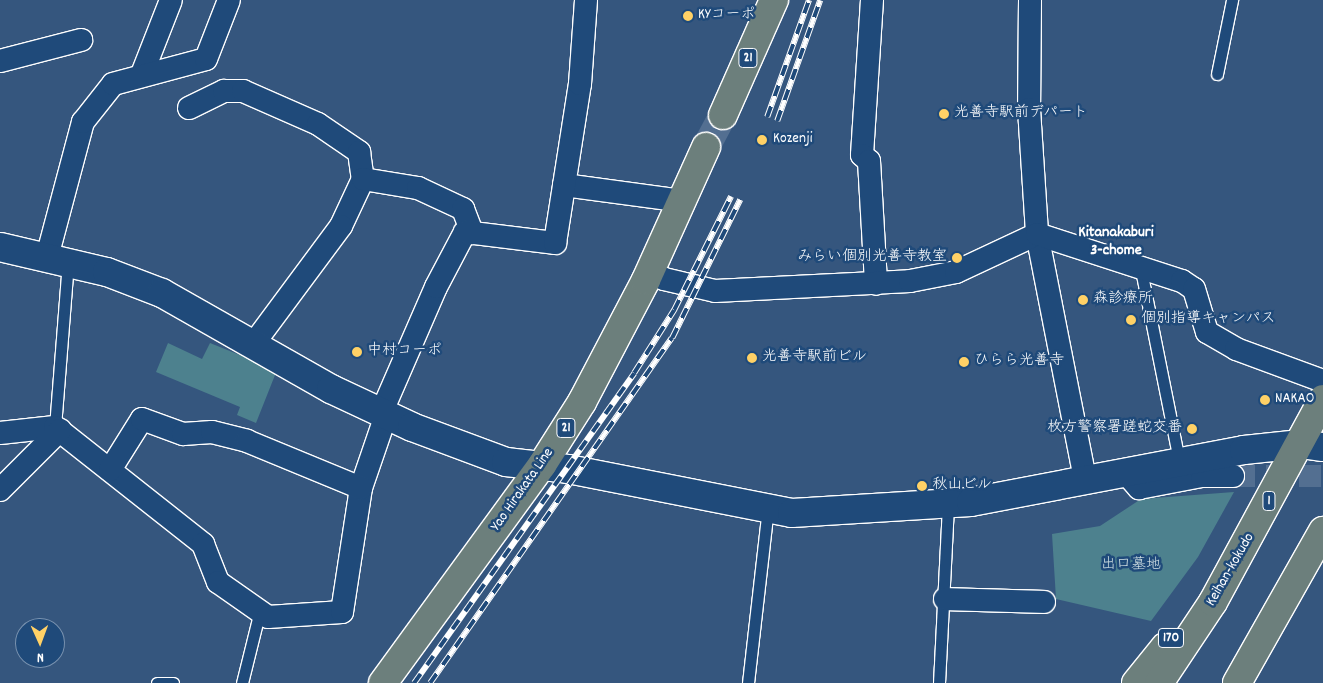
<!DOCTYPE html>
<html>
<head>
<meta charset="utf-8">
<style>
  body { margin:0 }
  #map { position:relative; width:1323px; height:683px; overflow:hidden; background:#35567e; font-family:Dekko,"Klee One",sans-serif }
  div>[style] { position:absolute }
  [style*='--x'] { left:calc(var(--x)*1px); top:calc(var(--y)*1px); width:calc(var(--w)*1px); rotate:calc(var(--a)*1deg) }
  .green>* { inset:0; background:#4d818e }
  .street-tunnel>* { height:22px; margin-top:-11px; transform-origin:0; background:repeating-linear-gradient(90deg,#536f91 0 22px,transparent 0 33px) }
  .primary-tunnel>* { height:28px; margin-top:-14px; transform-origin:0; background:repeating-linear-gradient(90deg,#536f91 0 28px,transparent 0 42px) }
  .roads { filter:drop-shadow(1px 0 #fff) drop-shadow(-1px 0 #fff) drop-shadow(0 1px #fff) drop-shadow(0 -1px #fff) }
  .lane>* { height:11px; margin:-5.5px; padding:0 5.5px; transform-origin:5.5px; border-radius:5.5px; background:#1f4a7a }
  .street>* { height:22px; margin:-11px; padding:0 11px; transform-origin:11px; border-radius:11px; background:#1f4a7a }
  .secondary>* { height:28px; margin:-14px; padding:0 14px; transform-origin:14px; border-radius:14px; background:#1f4a7a }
  .primary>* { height:28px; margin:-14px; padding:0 14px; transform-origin:14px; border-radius:14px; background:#6c7f7c }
  .highway>* { height:28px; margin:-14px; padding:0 14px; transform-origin:14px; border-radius:14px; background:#6c7f7c }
  .rail>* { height:5.5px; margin-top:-2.75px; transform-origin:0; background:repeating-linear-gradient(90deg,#1f4a7a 0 11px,#fff 0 22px); box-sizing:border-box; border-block:1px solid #fff }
  .dots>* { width:14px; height:14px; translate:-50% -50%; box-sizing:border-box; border:2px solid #1f4a7a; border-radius:50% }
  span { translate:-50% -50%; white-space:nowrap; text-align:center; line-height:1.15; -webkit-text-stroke:5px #1f4a7a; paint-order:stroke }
  .shield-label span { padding:1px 4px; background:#1f4a7a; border:1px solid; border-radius:4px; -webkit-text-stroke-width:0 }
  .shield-label { font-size:14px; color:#fff; font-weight:700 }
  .poi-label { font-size:15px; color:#fff }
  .left { translate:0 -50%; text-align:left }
  .right { translate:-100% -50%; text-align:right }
  .street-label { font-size:15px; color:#fff }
  .park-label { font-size:15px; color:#d2e0e3 }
  .neighbourhood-label { font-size:16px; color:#fff; font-weight:700 }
  .north { position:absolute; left:15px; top:618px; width:50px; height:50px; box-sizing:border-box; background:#1f4a7a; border:1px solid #7992af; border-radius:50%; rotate:178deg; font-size:14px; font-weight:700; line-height:20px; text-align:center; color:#fff }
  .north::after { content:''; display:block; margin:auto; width:18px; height:22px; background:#ffd166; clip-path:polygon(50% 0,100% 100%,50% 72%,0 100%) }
</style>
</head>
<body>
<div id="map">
  <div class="green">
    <div style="clip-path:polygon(168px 343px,202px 359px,210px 343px,277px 370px,256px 423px,237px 415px,240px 407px,156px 372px)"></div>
    <div style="clip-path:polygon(1234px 492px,1198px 557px,1151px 621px,1056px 599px,1052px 534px,1100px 526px,1141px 499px)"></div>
  </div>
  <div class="street-tunnel">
    <div style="--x:1233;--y:476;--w:90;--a:0"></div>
  </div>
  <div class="primary-tunnel">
    <div style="--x:706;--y:147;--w:36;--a:-62"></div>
  </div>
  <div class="roads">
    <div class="lane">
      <div style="--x:1217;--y:74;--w:76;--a:-78.5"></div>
      <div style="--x:1141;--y:270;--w:195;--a:78.7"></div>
      <div style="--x:55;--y:427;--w:166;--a:-85.5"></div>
      <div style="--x:157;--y:683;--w:16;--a:0"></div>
      <div style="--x:242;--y:683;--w:75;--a:-76.1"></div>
      <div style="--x:748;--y:683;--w:176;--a:-83.5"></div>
      <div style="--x:939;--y:683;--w:179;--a:-87.1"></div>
    </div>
    <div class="street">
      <div style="--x:872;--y:0;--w:155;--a:93.7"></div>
      <div style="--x:862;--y:155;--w:9;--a:41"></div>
      <div style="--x:869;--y:161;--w:123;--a:86.7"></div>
      <div style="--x:1030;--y:0;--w:109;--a:90.5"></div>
      <div style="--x:1029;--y:109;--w:125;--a:86.3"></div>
      <div style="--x:1037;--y:234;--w:250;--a:78.9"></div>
      <div style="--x:0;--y:61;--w:84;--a:-14.5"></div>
      <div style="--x:142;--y:74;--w:79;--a:-68.6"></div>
      <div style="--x:189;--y:108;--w:39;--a:-26"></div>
      <div style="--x:224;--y:91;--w:19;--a:0"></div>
      <div style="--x:243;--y:91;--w:82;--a:23.7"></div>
      <div style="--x:318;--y:124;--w:50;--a:34.3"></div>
      <div style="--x:359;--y:152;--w:27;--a:82"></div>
      <div style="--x:363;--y:179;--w:52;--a:115.1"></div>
      <div style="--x:341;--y:226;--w:146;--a:126.6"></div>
      <div style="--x:363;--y:179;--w:56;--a:9.3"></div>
      <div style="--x:418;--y:188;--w:50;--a:25"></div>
      <div style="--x:463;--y:209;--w:26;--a:69"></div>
      <div style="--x:564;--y:185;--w:119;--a:7.7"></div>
      <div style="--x:47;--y:257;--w:140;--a:-75.1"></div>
      <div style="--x:83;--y:122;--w:48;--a:-51.7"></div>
      <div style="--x:113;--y:84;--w:96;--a:-15"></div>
      <div style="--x:206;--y:59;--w:63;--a:-68.7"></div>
      <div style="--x:651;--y:271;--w:15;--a:32"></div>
      <div style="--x:664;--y:279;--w:52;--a:13.2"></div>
      <div style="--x:715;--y:291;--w:195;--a:-2.9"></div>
      <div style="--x:910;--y:281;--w:47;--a:-11.1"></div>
      <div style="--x:956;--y:272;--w:89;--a:-25.1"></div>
      <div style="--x:1037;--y:234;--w:152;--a:18"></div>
      <div style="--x:1182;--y:281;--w:14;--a:34"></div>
      <div style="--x:1194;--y:289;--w:45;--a:73.2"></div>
      <div style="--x:1207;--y:332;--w:34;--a:30"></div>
      <div style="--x:1236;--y:349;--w:93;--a:20.2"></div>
      <div style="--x:386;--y:402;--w:125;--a:-66.5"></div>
      <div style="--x:436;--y:287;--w:62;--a:-62.2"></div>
      <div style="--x:465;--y:232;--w:91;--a:7"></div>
      <div style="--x:555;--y:243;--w:161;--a:-81.1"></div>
      <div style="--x:580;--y:84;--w:84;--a:-85.9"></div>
      <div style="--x:0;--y:433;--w:55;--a:-6.2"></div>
      <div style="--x:55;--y:427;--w:189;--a:38.3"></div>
      <div style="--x:203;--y:544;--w:41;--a:68.5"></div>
      <div style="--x:218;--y:582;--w:61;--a:35"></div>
      <div style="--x:268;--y:617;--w:74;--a:-3.9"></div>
      <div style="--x:342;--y:612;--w:125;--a:-81.3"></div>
      <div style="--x:361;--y:488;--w:77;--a:-71.1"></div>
      <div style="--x:110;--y:470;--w:60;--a:-57.9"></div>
      <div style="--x:142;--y:419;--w:44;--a:20.1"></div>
      <div style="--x:183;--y:434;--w:29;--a:-4"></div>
      <div style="--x:212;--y:432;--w:36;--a:14"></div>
      <div style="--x:247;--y:441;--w:123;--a:22.4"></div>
      <div style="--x:1124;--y:471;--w:23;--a:49"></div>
      <div style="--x:1139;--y:488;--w:64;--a:-10.8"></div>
      <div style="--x:1202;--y:476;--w:31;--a:0"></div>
      <div style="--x:0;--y:490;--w:85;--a:-45"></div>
      <div style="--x:945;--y:599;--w:99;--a:1.7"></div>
    </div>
    <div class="secondary">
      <div style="--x:0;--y:247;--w:110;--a:13.2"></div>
      <div style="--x:107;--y:272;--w:59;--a:20.9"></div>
      <div style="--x:162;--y:293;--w:194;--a:29.6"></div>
      <div style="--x:331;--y:389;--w:89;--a:25.1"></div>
      <div style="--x:412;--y:427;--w:100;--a:20.4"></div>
      <div style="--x:506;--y:462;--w:62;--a:6.4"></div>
      <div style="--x:568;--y:469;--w:228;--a:11.1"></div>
      <div style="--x:792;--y:513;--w:179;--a:-3.5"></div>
      <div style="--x:971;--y:502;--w:278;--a:-10.8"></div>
      <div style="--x:1244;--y:450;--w:57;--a:-6"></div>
      <div style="--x:1301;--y:444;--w:22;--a:8"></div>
    </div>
    <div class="primary">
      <div style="--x:723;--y:115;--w:126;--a:-66.1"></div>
      <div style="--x:383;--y:683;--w:270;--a:-53.9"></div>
      <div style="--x:542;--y:465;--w:75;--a:-57.6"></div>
      <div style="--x:582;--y:402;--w:138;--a:-62.3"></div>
      <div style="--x:646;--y:280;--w:146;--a:-65.7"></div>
    </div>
    <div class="highway">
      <div style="--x:1136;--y:683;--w:46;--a:-51.1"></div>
      <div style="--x:1159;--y:683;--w:97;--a:-56.3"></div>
      <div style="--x:1213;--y:602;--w:231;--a:-61.5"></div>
      <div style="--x:1237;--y:683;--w:175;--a:-60.5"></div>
    </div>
  </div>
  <div class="rail">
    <div style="--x:767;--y:117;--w:124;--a:-70.3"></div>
    <div style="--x:777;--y:121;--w:128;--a:-70.4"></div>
    <div style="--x:414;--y:683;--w:380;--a:-54.6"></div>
    <div style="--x:634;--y:373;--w:75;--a:-57.6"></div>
    <div style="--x:674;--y:310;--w:127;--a:-63.4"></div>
    <div style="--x:430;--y:683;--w:421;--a:-55"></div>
    <div style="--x:672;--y:338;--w:154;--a:-63.8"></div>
  </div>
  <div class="dots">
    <div style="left:688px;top:16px;background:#ffd166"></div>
    <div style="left:944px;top:114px;background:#ffd166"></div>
    <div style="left:762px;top:140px;background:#ffd166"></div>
    <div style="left:957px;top:258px;background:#ffd166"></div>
    <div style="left:1083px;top:300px;background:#ffd166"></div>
    <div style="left:1131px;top:320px;background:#ffd166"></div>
    <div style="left:357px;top:352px;background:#ffd166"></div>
    <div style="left:752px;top:358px;background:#ffd166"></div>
    <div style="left:964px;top:362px;background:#ffd166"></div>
    <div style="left:1265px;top:400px;background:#ffd166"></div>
    <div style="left:1192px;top:429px;background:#ffd166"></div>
    <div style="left:922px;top:486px;background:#ffd166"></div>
  </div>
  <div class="shield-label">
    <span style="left:748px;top:58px">21</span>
    <span style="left:566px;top:428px">21</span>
    <span style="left:1269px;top:501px">1</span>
    <span style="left:1171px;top:638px">170</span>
  </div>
  <div class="poi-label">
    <span class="left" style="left:698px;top:16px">KYコーポ</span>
    <span class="left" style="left:954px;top:114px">光善寺駅前デパート</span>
    <span class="left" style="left:773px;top:140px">Kozenji</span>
    <span class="right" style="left:947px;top:258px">みらい個別光善寺教室</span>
    <span class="left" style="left:1093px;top:300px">森診療所</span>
    <span class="left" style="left:1141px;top:320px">個別指導キャンパス</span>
    <span class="left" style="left:367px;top:352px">中村コーポ</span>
    <span class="left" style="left:762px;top:358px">光善寺駅前ビル</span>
    <span class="left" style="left:974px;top:362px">ひらら光善寺</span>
    <span class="left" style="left:1275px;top:400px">NAKAO</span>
    <span class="right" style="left:1182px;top:429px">枚方警察署蹉蛇交番</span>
    <span class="left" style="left:932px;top:486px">秋山ビル</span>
  </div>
  <div class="street-label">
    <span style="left:523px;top:490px;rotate:-55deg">Yao Hirakata Line</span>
    <span style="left:1231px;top:570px;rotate:-60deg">Keihan-kokudo</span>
  </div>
  <div class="park-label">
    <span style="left:1131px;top:566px">出口墓地</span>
  </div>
  <div class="neighbourhood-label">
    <span style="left:1116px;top:242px">Kitanakaburi<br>3-chome</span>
  </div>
  <div class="north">N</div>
</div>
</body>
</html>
